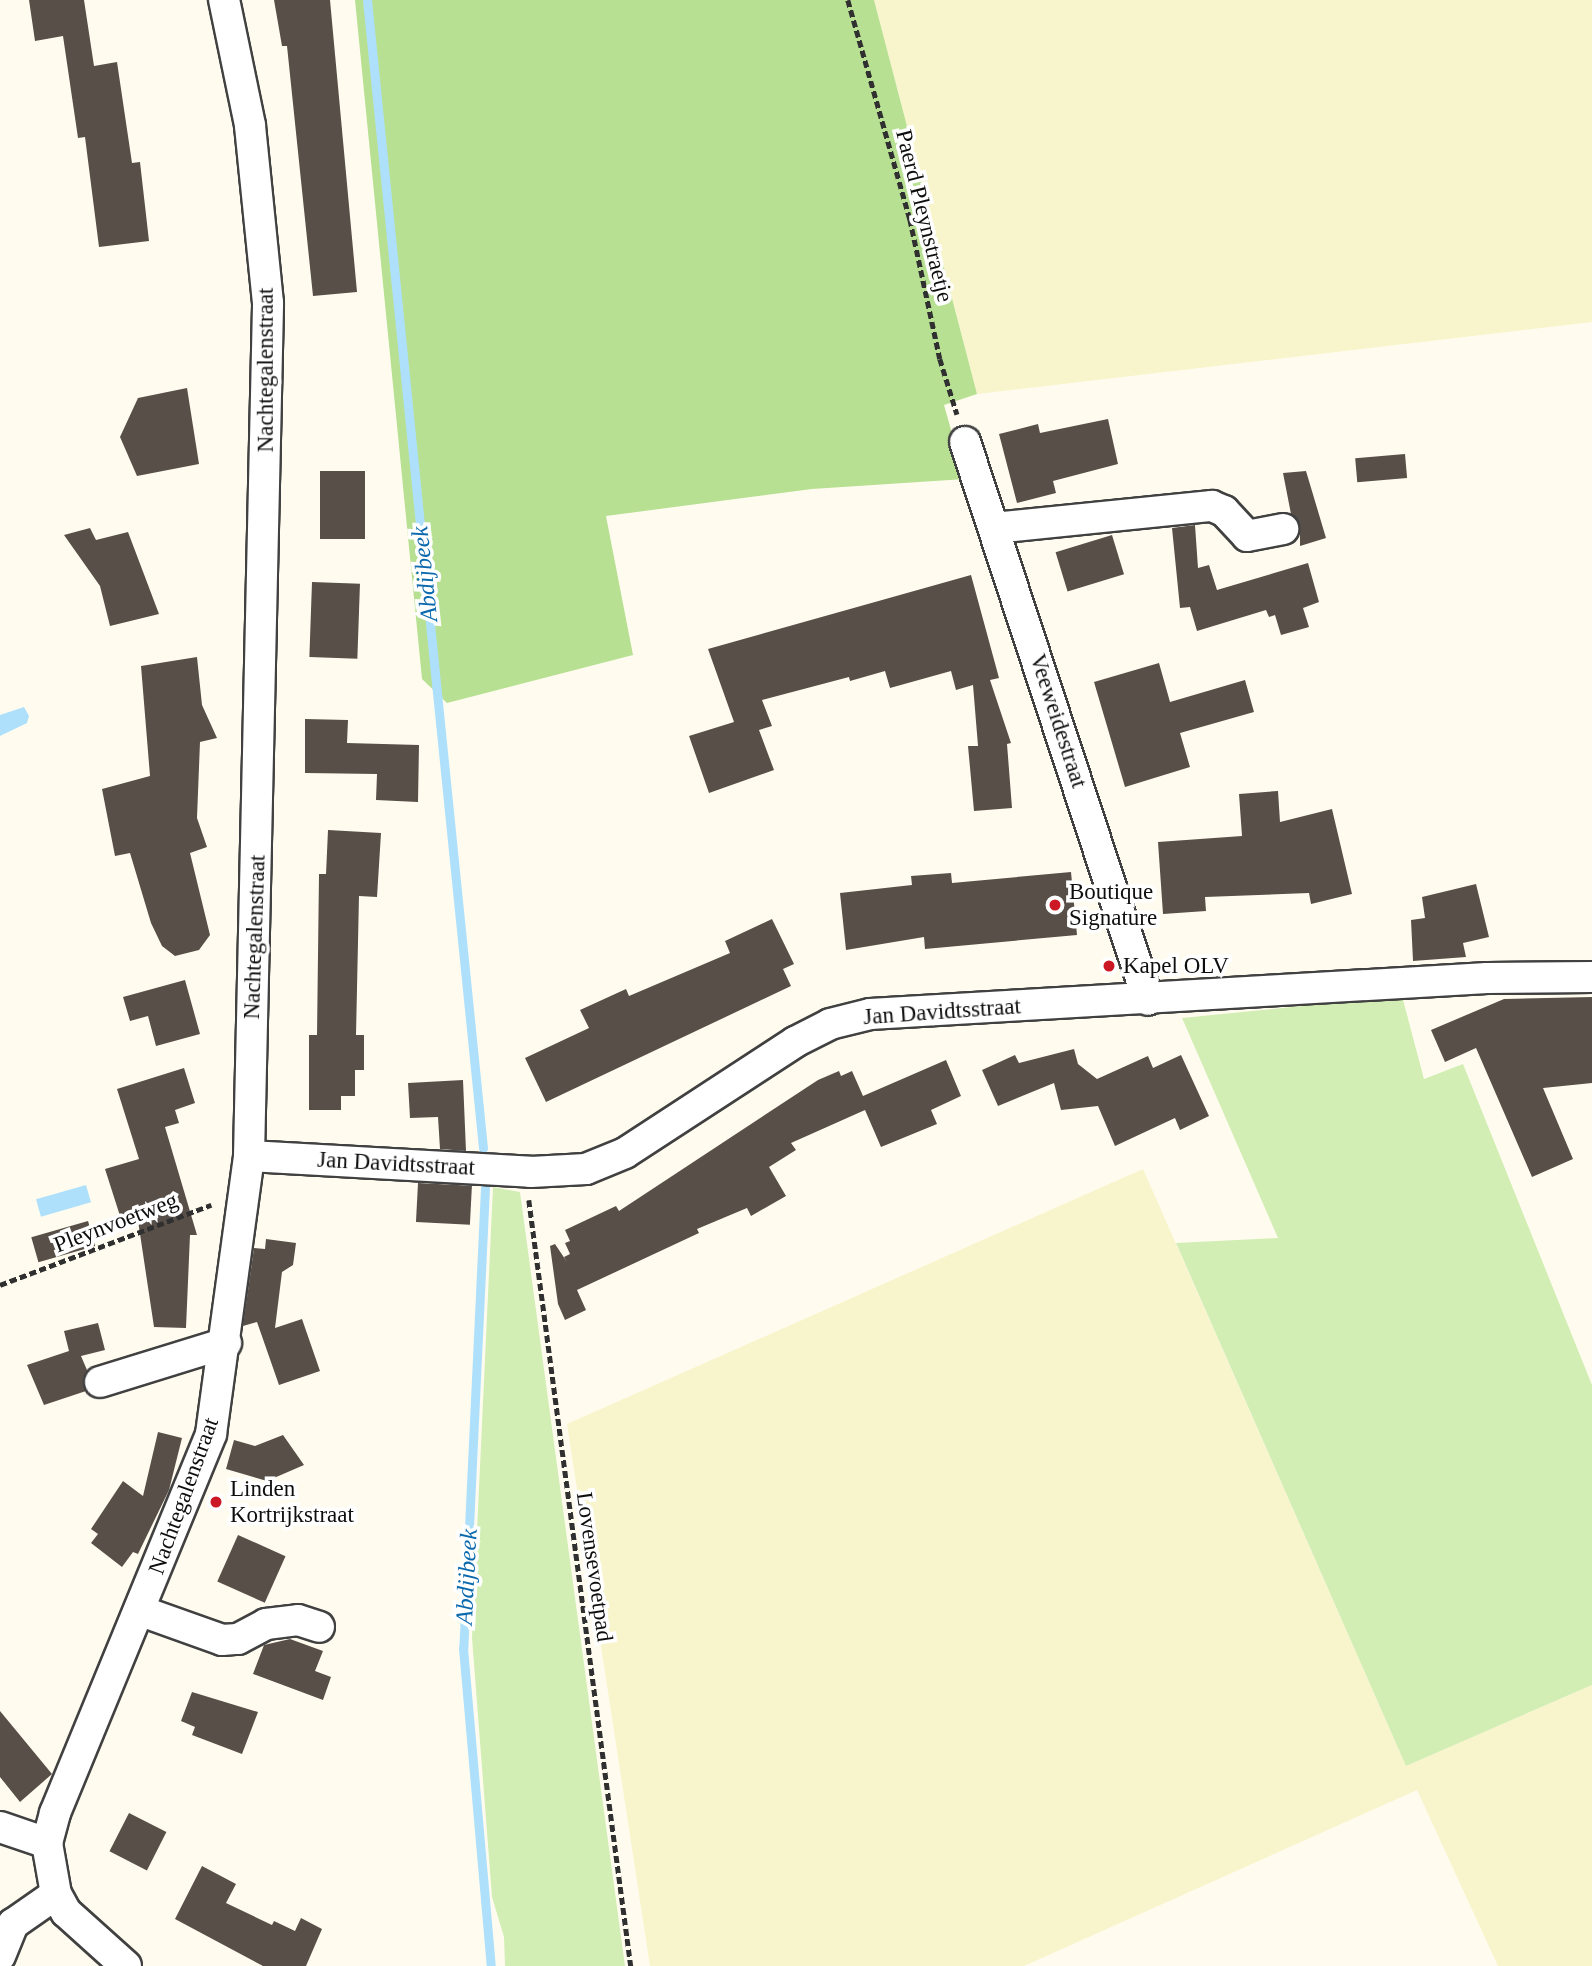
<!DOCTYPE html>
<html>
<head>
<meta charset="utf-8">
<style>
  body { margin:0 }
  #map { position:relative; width:1592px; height:1966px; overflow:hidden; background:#fffcef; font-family:"Times New Roman",serif }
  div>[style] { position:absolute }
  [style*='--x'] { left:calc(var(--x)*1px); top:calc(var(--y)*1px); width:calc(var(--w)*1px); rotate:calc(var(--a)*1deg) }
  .farmland>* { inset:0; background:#f8f4cc }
  .green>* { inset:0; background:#d3eeb5 }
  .forest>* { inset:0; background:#b7e092 }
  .water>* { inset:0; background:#aee0fc; transform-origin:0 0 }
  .stream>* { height:9px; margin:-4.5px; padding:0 4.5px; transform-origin:4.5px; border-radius:4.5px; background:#aee0fc }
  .building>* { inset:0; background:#584f49; transform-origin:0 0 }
  .path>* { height:4.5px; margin-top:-2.25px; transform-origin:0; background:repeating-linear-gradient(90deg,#303030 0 7px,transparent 0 10.5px) }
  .roads { filter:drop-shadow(2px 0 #414141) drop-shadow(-2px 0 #414141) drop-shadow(0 2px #414141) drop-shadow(0 -2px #414141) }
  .minor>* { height:30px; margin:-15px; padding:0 15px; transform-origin:15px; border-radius:15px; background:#fff }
  .dots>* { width:19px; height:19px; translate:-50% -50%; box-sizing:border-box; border:4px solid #fff; border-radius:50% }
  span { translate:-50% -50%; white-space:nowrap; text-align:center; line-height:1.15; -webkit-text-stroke:7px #fff; paint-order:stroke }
  .street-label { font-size:23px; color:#0e0e0e }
  .poi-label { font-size:23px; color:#0e0e0e }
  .left { translate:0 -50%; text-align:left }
  .water-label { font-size:24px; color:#0b69ad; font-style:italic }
</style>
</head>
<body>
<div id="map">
  <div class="farmland">
    <div style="clip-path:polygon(874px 0,1592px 0,1592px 322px,977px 394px)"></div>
    <div style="clip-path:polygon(1143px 1169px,1406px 1766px,1592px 1685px,1592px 1966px,1498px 1966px,1417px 1790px,1024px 1966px,650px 1966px,567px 1424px)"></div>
  </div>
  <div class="green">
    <div style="clip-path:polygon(1402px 996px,1424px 1079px,1463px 1064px,1592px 1385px,1592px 1685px,1406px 1766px,1176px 1243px,1278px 1238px,1182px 1018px)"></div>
    <div style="clip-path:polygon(493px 1187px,520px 1192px,625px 1966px,505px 1966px,504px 1937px,492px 1897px,472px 1638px)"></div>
  </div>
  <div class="forest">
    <div style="clip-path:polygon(355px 0,874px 0,977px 394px,944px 405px,965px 479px,812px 489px,606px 516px,633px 655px,447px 703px,422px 679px)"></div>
  </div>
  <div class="water">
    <div style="clip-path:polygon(24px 707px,29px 716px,27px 723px,0 736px,0 715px)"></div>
    <div style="left:86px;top:1185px;width:18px;height:52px;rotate:74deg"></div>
  </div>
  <div class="stream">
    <div style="--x:367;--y:0;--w:1154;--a:84.23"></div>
    <div style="--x:485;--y:1188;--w:461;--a:92.7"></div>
    <div style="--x:463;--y:1648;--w:319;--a:85"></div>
  </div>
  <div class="building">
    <div style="clip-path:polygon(29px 0,84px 0,94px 66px,117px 62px,132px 163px,140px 162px,149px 241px,99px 247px,85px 137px,78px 138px,63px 36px,35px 41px)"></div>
    <div style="clip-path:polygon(274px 0,330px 0,357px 292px,313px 296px,287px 46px,282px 46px)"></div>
    <div style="clip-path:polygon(187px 388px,199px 464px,137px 476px,120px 437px,138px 398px)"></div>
    <div style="clip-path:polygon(1108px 419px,1118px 464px,1053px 481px,1056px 493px,1017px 503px,999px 434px,1038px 424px,1040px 433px)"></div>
    <div style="left:1405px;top:454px;width:24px;height:50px;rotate:85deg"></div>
    <div style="left:320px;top:471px;width:45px;height:68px"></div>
    <div style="clip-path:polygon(1306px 471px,1326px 538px,1300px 546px,1300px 525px,1291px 514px,1283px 473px)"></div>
    <div style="clip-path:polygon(1195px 525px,1198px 568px,1209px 565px,1217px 590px,1308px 563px,1319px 602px,1303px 608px,1309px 627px,1281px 635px,1275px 615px,1269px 617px,1266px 610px,1197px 631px,1190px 607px,1180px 608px,1172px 528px)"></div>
    <div style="clip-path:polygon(90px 528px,96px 540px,128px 532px,159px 614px,110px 626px,100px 586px,64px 535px)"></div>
    <div style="left:1112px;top:535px;width:41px;height:59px;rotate:73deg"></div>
    <div style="clip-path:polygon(971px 575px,999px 678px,990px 680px,1011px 743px,1007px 744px,1012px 808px,974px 811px,968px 746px,978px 746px,973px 685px,956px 690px,951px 671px,890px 688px,885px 671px,850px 681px,849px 677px,762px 700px,772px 726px,759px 730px,774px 770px,709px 793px,689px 736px,734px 722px,708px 649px)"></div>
    <div style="left:312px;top:582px;width:48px;height:75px;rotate:2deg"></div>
    <div style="clip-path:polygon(197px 657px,202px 705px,217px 738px,200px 742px,197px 818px,207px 847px,190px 853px,210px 935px,199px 950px,175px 956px,162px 946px,151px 923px,130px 853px,115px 856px,102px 789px,150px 776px,141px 666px)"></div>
    <div style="clip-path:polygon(1159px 663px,1170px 702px,1245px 680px,1254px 712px,1180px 733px,1190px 767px,1125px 787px,1094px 682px)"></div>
    <div style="clip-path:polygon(305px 719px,348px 720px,347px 743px,419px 745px,418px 802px,376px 800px,377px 774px,305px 773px)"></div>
    <div style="clip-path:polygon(1278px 791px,1280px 822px,1332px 809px,1352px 894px,1311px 904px,1309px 893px,1205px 897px,1206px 911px,1163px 914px,1158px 842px,1242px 836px,1239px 794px)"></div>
    <div style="clip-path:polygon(328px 830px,381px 833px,377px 897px,359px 896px,356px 1035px,364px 1035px,364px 1070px,355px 1070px,355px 1096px,341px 1096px,341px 1110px,309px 1110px,309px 1035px,317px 1035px,319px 874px,326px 874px)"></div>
    <div style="clip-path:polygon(1071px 872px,1077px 935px,925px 949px,924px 937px,846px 950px,840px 893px,912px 885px,911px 876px,951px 873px,952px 883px)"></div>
    <div style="clip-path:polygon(1476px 884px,1489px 937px,1463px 943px,1466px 957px,1413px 961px,1411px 920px,1425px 918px,1422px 897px)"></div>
    <div style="clip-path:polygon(772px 919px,794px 964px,783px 969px,791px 986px,546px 1102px,525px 1058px,589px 1028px,580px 1010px,626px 989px,629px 996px,730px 953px,725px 941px)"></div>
    <div style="clip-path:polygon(185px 980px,200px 1034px,156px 1046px,148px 1016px,130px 1021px,123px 997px)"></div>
    <div style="clip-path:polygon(1592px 997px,1592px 1083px,1543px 1088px,1573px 1159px,1532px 1177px,1476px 1048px,1445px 1062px,1431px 1030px,1504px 999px)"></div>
    <div style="clip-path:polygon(1074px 1049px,1078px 1064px,1097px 1079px,1148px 1056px,1153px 1068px,1181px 1055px,1209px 1116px,1180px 1130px,1175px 1118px,1115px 1146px,1098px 1106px,1061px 1110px,1054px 1083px,998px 1106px,982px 1070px,1015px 1055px,1019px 1063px)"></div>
    <div style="clip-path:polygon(946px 1060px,961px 1096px,931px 1110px,937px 1124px,881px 1147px,865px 1110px,791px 1143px,796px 1150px,769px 1167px,786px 1196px,751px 1216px,747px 1208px,697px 1229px,699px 1233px,577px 1290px,586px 1310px,565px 1320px,558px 1304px,550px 1246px,555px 1244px,567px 1262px,564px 1257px,570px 1254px,565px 1243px,570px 1241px,565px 1230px,616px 1206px,619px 1211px,818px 1080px,839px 1071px,841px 1076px,852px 1071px,863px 1096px)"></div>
    <div style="clip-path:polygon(184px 1068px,195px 1103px,175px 1110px,179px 1123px,165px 1127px,197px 1235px,190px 1235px,186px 1328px,154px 1327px,137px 1214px,121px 1219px,105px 1169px,139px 1159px,117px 1089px)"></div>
    <div style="clip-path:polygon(463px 1080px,466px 1151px,440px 1149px,438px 1117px,410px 1118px,408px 1083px)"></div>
    <div style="left:418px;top:1183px;width:54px;height:39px;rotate:3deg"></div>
    <div style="left:88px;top:1221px;width:26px;height:59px;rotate:74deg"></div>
    <div style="clip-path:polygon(266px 1239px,296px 1243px,293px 1265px,282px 1272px,275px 1328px,302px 1319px,320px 1371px,279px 1385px,257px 1322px,243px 1326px,254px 1248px,265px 1249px)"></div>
    <div style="clip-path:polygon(98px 1323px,105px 1350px,81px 1356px,87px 1370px,83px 1379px,86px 1391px,44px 1405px,27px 1365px,69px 1351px,64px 1331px)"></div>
    <div style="clip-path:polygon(158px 1432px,182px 1438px,169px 1490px,138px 1554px,133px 1552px,122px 1567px,91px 1543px,98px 1534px,91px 1529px,123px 1481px,143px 1496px)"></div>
    <div style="clip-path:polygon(283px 1435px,304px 1465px,267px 1481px,226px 1469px,234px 1440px,255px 1446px)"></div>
    <div style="left:238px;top:1535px;width:52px;height:51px;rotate:24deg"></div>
    <div style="clip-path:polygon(290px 1639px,323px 1651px,315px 1671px,331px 1677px,323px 1700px,253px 1674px,264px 1645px)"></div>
    <div style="clip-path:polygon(192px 1692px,258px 1712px,242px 1754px,192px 1735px,195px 1727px,181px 1721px)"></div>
    <div style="clip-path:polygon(0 1711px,52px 1774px,20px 1802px,0 1777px)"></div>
    <div style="left:129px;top:1813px;width:42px;height:43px;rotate:27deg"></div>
    <div style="clip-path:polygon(202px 1866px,236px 1884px,226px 1903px,272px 1925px,274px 1921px,295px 1931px,301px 1918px,322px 1929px,306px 1966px,263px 1966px,175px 1919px)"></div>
  </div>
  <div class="path">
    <div style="--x:848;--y:0;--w:228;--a:74.2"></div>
    <div style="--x:910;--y:219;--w:143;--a:77.9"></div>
    <div style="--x:940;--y:359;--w:58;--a:72.8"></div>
    <div style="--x:529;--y:1200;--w:773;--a:82.42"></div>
    <div style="--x:0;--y:1285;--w:226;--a:-20.8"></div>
  </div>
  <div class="roads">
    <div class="minor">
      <div style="--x:965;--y:442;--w:587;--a:71.84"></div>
      <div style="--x:994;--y:528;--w:219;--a:-5.8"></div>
      <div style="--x:1212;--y:506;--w:13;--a:23"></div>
      <div style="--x:1224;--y:511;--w:34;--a:47"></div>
      <div style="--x:1247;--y:536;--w:37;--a:-11"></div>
      <div style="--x:249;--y:1156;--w:282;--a:3.2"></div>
      <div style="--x:531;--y:1172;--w:55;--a:-3.1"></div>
      <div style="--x:586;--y:1169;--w:42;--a:-22.3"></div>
      <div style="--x:625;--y:1153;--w:203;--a:-33.1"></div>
      <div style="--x:795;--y:1042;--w:39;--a:-27"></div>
      <div style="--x:830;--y:1024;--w:41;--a:-14"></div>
      <div style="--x:870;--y:1014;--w:618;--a:-3.34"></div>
      <div style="--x:1487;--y:978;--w:105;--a:-0.5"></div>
      <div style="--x:100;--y:1382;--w:132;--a:-17.2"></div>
      <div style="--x:141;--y:1611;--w:86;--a:19.7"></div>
      <div style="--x:222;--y:1640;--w:16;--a:-4"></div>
      <div style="--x:238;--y:1639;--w:32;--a:-28"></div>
      <div style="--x:266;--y:1624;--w:32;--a:-7"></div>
      <div style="--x:298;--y:1620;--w:22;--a:18"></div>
      <div style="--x:0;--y:1827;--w:50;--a:18.8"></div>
      <div style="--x:0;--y:1956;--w:35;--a:-68"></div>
      <div style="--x:13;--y:1924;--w:52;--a:-34.9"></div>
      <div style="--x:126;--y:1966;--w:81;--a:-138"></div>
      <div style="--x:66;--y:1912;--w:21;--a:-119"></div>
      <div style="--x:56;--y:1894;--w:52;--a:-100"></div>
      <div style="--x:47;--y:1843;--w:31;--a:-75"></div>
      <div style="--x:55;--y:1813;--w:410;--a:-67.6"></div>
      <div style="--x:211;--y:1434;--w:281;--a:-82.2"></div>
      <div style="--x:249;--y:1156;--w:853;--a:-88.72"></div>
      <div style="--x:268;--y:303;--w:179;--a:-95.8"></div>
      <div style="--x:250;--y:125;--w:128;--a:-101.7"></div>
    </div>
  </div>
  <div class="dots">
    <div style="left:1055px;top:905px;background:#cc1824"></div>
    <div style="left:1109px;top:966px;background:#cc1824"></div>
    <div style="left:216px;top:1502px;background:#cc1824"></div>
  </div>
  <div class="street-label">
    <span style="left:924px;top:216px;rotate:76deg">Paerd Pleynstraetje</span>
    <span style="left:266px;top:370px;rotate:-90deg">Nachtegalenstraat</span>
    <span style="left:1058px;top:721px;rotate:72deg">Veeweidestraat</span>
    <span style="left:255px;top:937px;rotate:-88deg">Nachtegalenstraat</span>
    <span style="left:942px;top:1012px;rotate:-4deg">Jan Davidtsstraat</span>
    <span style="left:396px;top:1164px;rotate:3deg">Jan Davidtsstraat</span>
    <span style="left:116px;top:1223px;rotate:-21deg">Pleynvoetweg</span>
    <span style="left:184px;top:1496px;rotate:-70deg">Nachtegalenstraat</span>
    <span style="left:594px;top:1567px;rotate:82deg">Lovensevoetpad</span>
  </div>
  <div class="poi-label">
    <span class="left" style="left:1069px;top:905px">Boutique<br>Signature</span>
    <span class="left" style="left:1123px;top:966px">Kapel OLV</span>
    <span class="left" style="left:230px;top:1502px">Linden<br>Kortrijkstraat</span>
  </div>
  <div class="water-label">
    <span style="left:425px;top:574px;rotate:-96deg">Abdijbeek</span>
    <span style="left:467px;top:1577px;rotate:-87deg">Abdijbeek</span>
  </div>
</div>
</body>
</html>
